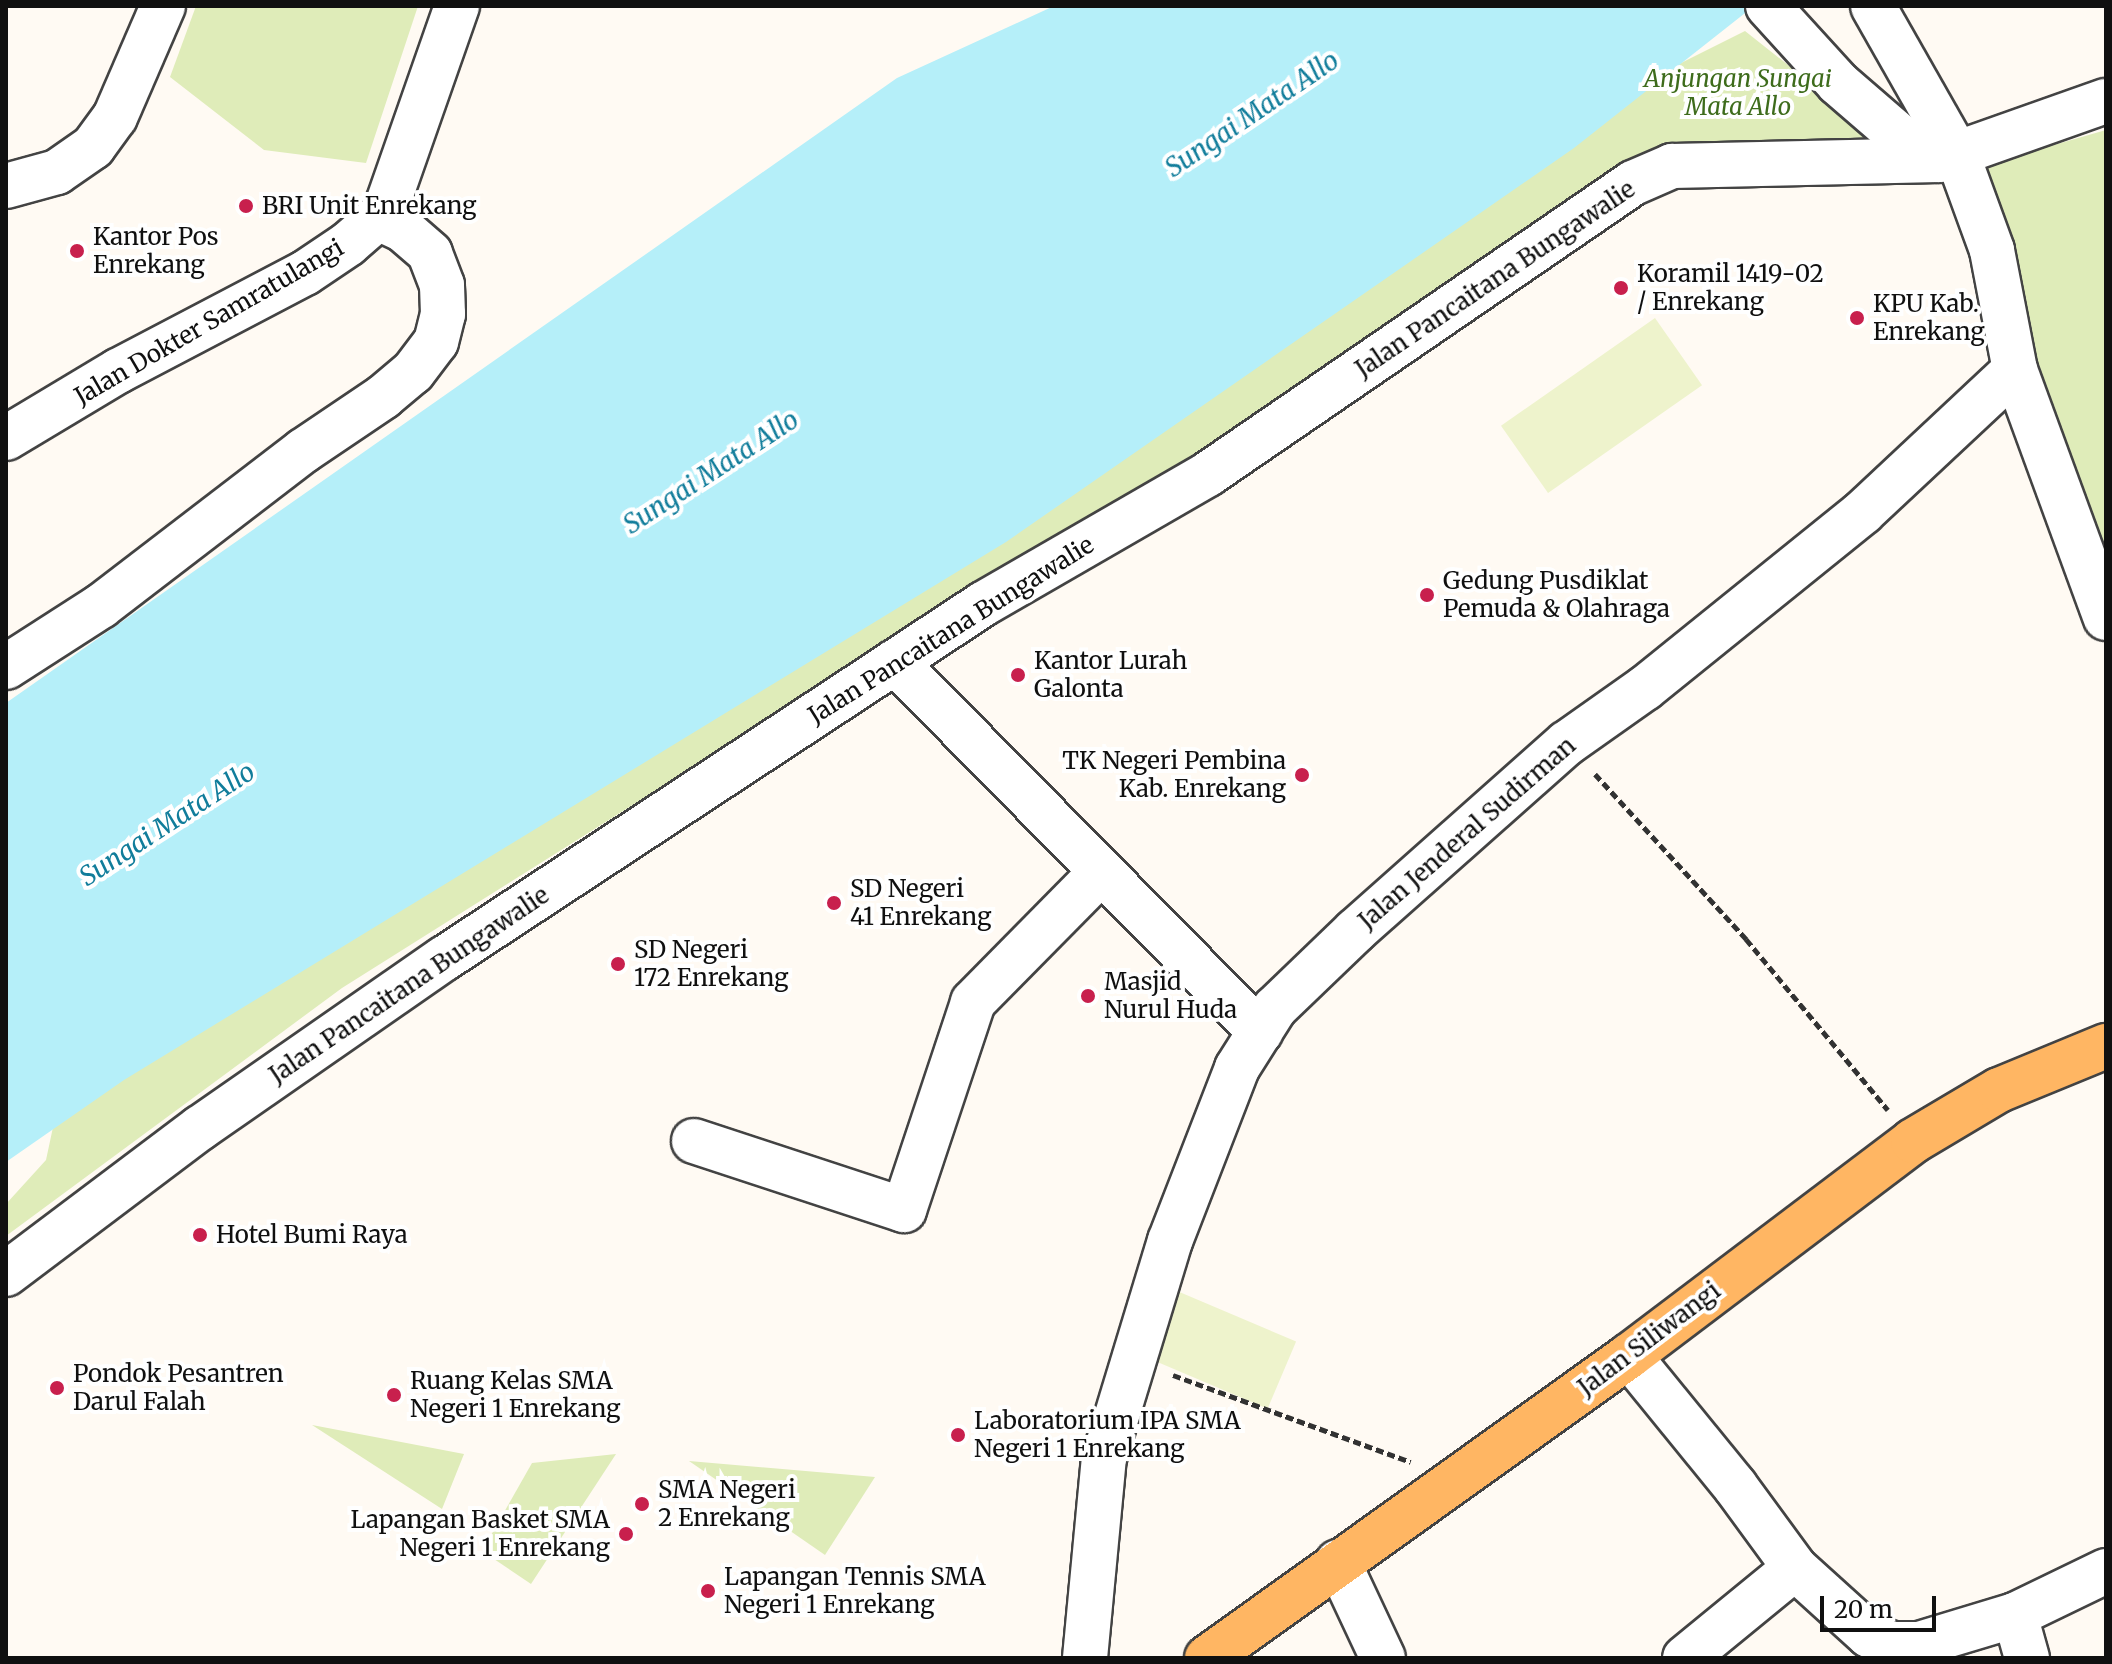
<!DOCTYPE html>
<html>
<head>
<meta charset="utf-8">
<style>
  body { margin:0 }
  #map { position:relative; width:2112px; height:1664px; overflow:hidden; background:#fffaf3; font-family:Merriweather,serif }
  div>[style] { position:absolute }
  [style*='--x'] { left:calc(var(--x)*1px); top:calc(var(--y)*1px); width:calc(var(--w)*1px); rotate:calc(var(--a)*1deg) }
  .green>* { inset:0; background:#dfecb9 }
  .pitch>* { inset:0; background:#eef3cc; transform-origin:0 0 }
  .water>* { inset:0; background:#b5eff9 }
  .path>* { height:5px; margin-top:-2.5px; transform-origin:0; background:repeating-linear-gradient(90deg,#323232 0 8px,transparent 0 12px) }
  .roads { filter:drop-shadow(2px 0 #434343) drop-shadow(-2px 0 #434343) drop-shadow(0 2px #434343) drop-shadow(0 -2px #434343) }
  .minor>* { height:44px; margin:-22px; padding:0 22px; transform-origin:22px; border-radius:22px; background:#fff }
  .major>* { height:44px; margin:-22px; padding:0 22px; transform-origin:22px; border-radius:22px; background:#ffb663 }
  .dots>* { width:22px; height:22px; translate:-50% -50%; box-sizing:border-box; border:4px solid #fff; border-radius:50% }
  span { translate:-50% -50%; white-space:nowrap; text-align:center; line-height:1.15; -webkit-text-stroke:8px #fff; paint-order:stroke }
  .park-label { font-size:24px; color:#3e6c1c; font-style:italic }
  .poi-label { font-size:24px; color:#101010 }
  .left { translate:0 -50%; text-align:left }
  .right { translate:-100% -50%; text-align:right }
  .street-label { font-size:24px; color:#101010 }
  .water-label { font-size:26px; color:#117d9b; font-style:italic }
  .frame { position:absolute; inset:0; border:8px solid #101010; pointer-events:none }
  .scale { position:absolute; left:1820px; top:1596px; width:116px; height:36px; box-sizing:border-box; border:4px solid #101010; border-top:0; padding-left:10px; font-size:24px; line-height:28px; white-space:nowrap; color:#101010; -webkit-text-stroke:6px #fff; paint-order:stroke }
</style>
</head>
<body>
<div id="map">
  <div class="green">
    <div style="clip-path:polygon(196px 6px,418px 6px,366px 163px,264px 150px,170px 77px)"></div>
    <div style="clip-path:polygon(1745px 31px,1884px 141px,1685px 147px,1245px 428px,966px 595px,342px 988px,6px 1236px,6px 1204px,46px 1160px,59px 1099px,1569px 119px)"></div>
    <div style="clip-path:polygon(2106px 130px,2106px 561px,1967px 170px)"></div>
    <div style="clip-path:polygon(312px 1425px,464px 1454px,442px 1509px)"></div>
    <div style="clip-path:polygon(616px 1454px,531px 1584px,482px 1551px,532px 1463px)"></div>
    <div style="clip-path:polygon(689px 1461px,875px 1477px,825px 1555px)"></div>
  </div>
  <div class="pitch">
    <div style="left:1655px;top:318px;width:82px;height:188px;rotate:55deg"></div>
    <div style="left:1170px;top:1288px;width:137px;height:73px;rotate:23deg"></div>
  </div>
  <div class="water">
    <div style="clip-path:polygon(1054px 6px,1754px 6px,1574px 148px,1006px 542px,124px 1080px,6px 1162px,6px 703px,897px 78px)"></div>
  </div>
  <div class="path">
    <div style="--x:1595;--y:774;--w:224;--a:47.5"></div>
    <div style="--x:1746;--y:939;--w:222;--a:50.3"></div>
    <div style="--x:1173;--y:1375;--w:253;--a:20.1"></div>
  </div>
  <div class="roads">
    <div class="minor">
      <div style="--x:1768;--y:6;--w:104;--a:47.7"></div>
      <div style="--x:1838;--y:83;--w:96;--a:40.8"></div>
      <div style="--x:1911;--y:146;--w:31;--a:27"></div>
      <div style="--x:6;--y:186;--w:53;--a:-15.4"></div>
      <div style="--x:57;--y:172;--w:44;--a:-34.8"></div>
      <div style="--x:93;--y:147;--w:37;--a:-54"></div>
      <div style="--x:115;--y:117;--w:121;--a:-66.6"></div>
      <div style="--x:2015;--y:370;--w:264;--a:69.9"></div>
      <div style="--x:6;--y:438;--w:131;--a:-30.9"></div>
      <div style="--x:118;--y:371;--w:211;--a:-27.7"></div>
      <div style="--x:305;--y:273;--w:52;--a:-34"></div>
      <div style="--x:348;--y:244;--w:40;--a:-41"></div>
      <div style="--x:378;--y:218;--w:18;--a:-56"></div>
      <div style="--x:388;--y:203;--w:209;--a:-70.7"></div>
      <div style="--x:895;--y:662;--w:520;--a:45.39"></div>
      <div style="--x:6;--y:667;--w:113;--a:-32.7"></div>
      <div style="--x:101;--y:606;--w:255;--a:-37.5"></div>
      <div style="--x:303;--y:451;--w:97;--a:-34"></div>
      <div style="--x:383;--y:397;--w:39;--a:-40"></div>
      <div style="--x:413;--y:372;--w:38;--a:-53"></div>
      <div style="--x:436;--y:342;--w:29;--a:-76"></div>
      <div style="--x:443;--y:314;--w:29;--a:-92"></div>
      <div style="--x:442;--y:285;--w:34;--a:-111"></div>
      <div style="--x:430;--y:253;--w:35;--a:-139"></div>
      <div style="--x:404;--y:230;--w:29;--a:-155"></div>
      <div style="--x:694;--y:1141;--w:221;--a:18.2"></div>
      <div style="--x:904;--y:1210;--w:219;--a:-71.6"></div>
      <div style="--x:973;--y:1002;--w:182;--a:-45.4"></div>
      <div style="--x:6;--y:1274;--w:243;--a:-37"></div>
      <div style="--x:200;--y:1128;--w:298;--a:-34.8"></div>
      <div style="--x:445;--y:958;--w:644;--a:-33.34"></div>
      <div style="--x:983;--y:604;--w:260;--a:-30"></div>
      <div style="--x:1208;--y:474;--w:515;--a:-34.4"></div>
      <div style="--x:1633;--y:183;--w:43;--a:-23.6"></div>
      <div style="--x:1672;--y:166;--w:267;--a:-1.3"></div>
      <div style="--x:1939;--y:160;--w:177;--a:-19.5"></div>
      <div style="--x:1629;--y:1356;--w:168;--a:50.8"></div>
      <div style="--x:1735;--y:1486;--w:102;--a:53.8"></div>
      <div style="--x:1795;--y:1568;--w:100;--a:42.2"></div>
      <div style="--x:1869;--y:1635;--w:26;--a:21"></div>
      <div style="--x:1893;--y:1644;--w:26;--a:0"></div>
      <div style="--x:1919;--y:1644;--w:100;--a:-16.8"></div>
      <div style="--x:2015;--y:1615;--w:101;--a:-25.8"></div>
      <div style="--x:1338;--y:1562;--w:106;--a:64.9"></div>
      <div style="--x:2015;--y:1615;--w:45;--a:74.4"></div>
      <div style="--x:1085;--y:1658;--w:201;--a:-84.6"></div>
      <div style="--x:1104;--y:1458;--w:227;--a:-73.1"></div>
      <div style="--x:1170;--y:1241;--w:186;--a:-68.8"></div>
      <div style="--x:1237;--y:1068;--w:71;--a:-57.7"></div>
      <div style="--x:1275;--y:1008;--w:111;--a:-43.9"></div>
      <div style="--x:1355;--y:931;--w:283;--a:-41.6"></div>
      <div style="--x:1567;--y:743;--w:95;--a:-35.2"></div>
      <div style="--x:1645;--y:688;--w:280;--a:-38.9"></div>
      <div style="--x:1863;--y:512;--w:208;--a:-43.1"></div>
      <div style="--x:2015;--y:370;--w:122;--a:-100.9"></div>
      <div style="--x:1992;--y:250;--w:102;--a:-110"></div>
      <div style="--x:1957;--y:154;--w:170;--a:-119.6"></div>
      <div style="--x:1685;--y:1658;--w:142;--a:-39.3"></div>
    </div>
    <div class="major">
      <div style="--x:1207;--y:1658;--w:519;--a:-35.59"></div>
      <div style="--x:1629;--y:1356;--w:356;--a:-37.1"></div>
      <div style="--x:1913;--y:1141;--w:100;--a:-30.7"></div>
      <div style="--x:1999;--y:1090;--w:116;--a:-22.4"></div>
    </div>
  </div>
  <div class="dots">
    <div style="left:246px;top:206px;background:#c8204d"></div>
    <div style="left:77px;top:251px;background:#c8204d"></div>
    <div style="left:1621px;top:288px;background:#c8204d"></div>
    <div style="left:1857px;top:318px;background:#c8204d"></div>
    <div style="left:1427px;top:595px;background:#c8204d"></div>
    <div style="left:1018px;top:675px;background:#c8204d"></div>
    <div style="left:1302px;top:775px;background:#c8204d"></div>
    <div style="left:834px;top:903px;background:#c8204d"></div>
    <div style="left:618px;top:964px;background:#c8204d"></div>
    <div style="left:1088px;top:996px;background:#c8204d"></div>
    <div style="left:200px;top:1235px;background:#c8204d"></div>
    <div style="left:57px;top:1388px;background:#c8204d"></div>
    <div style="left:394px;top:1395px;background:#c8204d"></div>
    <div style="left:958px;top:1435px;background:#c8204d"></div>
    <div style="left:642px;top:1504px;background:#c8204d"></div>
    <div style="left:626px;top:1534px;background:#c8204d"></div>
    <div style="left:708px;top:1591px;background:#c8204d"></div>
  </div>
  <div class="park-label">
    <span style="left:1738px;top:93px">Anjungan Sungai<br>Mata Allo</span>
  </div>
  <div class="poi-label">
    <span class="left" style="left:262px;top:206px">BRI Unit Enrekang</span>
    <span class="left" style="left:93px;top:251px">Kantor Pos<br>Enrekang</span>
    <span class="left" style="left:1637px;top:288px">Koramil 1419-02<br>/ Enrekang</span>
    <span class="left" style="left:1873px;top:318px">KPU Kab.<br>Enrekang</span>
    <span class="left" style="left:1443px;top:595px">Gedung Pusdiklat<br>Pemuda &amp; Olahraga</span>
    <span class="left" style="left:1034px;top:675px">Kantor Lurah<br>Galonta</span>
    <span class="right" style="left:1286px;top:775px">TK Negeri Pembina<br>Kab. Enrekang</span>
    <span class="left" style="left:850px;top:903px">SD Negeri<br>41 Enrekang</span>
    <span class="left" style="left:634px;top:964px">SD Negeri<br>172 Enrekang</span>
    <span class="left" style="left:1104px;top:996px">Masjid<br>Nurul Huda</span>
    <span class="left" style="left:216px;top:1235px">Hotel Bumi Raya</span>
    <span class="left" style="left:73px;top:1388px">Pondok Pesantren<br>Darul Falah</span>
    <span class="left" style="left:410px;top:1395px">Ruang Kelas SMA<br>Negeri 1 Enrekang</span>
    <span class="left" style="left:974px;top:1435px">Laboratorium IPA SMA<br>Negeri 1 Enrekang</span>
    <span class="left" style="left:658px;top:1504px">SMA Negeri<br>2 Enrekang</span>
    <span class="right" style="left:610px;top:1534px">Lapangan Basket SMA<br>Negeri 1 Enrekang</span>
    <span class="left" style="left:724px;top:1591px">Lapangan Tennis SMA<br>Negeri 1 Enrekang</span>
  </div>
  <div class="street-label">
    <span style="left:1495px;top:279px;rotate:-34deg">Jalan Pancaitana Bungawalie</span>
    <span style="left:209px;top:322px;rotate:-30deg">Jalan Dokter Samratulangi</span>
    <span style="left:951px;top:630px;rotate:-32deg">Jalan Pancaitana Bungawalie</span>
    <span style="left:1467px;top:833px;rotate:-41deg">Jalan Jenderal Sudirman</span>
    <span style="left:409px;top:985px;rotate:-34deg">Jalan Pancaitana Bungawalie</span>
    <span style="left:1649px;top:1339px;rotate:-37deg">Jalan Siliwangi</span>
  </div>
  <div class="water-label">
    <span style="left:1252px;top:114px;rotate:-34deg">Sungai Mata Allo</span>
    <span style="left:711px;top:472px;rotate:-33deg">Sungai Mata Allo</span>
    <span style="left:167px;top:824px;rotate:-33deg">Sungai Mata Allo</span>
  </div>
  <div class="frame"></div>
  <div class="scale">20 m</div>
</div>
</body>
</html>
